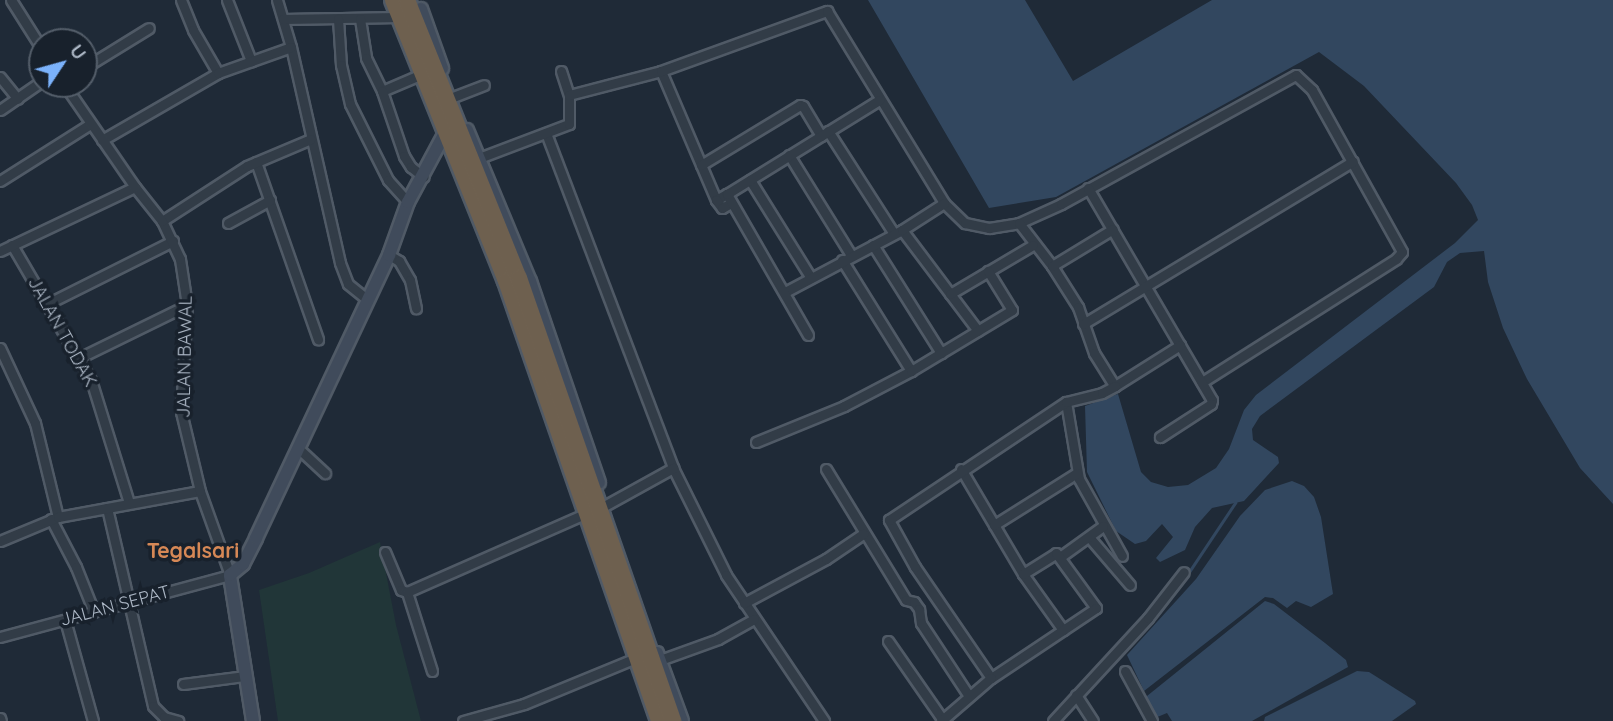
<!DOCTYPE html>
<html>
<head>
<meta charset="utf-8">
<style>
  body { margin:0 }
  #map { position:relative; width:1613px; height:721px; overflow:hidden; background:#1f2a37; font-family:Quicksand,sans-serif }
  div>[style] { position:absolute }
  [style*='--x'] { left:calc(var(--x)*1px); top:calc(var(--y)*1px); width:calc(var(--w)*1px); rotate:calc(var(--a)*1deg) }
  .green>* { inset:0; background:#213638 }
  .water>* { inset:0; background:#32475f }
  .stream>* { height:2.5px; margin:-1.25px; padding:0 1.25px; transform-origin:1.25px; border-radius:1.25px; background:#32475f }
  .roads { filter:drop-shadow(2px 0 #505a66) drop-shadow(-2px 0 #505a66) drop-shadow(0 2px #505a66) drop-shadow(0 -2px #505a66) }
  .street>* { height:9px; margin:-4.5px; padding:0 4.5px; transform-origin:4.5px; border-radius:4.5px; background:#323c47 }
  .secondary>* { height:12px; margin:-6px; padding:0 6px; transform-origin:6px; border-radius:6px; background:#404b5b }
  .highway>* { height:16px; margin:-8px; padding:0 8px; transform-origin:8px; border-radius:8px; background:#6e604f }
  span { translate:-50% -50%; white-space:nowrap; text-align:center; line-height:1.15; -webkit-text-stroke:7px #18212c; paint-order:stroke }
  .street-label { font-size:18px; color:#acb7c5 }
  .quarter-label { font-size:21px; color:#d68856; font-weight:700 }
  .north { position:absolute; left:28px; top:28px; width:70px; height:70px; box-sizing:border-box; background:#18212c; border:2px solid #535d69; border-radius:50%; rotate:54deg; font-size:19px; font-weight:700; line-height:28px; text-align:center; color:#acb7c5 }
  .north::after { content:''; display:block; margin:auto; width:24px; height:32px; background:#7bb2fb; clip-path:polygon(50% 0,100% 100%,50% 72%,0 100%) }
</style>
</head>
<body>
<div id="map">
  <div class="green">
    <div style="clip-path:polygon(380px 542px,396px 625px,421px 721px,278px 721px,259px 590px,309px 573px)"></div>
  </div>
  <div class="water">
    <div style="clip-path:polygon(868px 0,1025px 0,1073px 81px,1212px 0,1613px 0,1613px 504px,1580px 468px,1527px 379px,1503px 328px,1488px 282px,1484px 251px,1460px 253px,1447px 262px,1434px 287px,1260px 416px,1252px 429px,1253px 440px,1278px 457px,1279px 463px,1244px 501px,1212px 508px,1195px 527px,1185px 550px,1160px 562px,1156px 558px,1173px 537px,1162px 524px,1146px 541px,1135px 544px,1116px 531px,1087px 472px,1085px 406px,1118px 394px,1141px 472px,1151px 482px,1168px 487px,1188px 485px,1216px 468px,1229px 449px,1244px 410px,1256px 395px,1455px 243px,1478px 220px,1472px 205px,1456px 183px,1364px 86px,1319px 52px,1056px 197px,989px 208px)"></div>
    <div style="clip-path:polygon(1292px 481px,1304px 486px,1314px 497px,1321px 517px,1333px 594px,1311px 607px,1296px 601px,1287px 608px,1273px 598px,1265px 597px,1144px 691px,1127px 655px,1196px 579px,1240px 516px,1265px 490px)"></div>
    <div style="clip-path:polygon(1265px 601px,1274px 604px,1325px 643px,1346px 660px,1348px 667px,1252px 721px,1172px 721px,1167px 713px,1155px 718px,1146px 700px,1147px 696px)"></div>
    <div style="clip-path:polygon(1357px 671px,1369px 672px,1415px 701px,1416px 704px,1392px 721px,1264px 721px,1265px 717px)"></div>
  </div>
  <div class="stream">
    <div style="--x:1187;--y:575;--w:87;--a:-56.3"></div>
  </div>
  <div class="roads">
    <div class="street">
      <div style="--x:11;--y:0;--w:58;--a:57.7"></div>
      <div style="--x:181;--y:0;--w:32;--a:68"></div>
      <div style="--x:193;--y:30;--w:50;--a:59.8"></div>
      <div style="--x:227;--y:0;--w:66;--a:68.5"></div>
      <div style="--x:277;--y:0;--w:49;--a:73.4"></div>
      <div style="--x:291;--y:47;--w:221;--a:77.2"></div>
      <div style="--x:340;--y:263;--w:22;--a:69"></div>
      <div style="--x:348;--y:284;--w:26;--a:39"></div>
      <div style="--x:283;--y:19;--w:116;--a:-1"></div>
      <div style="--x:338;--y:19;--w:46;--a:86.3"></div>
      <div style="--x:341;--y:65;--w:40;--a:77"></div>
      <div style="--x:350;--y:104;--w:85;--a:63.4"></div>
      <div style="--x:388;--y:180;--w:30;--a:48"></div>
      <div style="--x:360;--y:19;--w:39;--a:81"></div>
      <div style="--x:366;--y:58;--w:37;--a:64"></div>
      <div style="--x:84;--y:68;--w:76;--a:-31.6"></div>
      <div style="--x:561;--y:71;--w:25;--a:72"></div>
      <div style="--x:661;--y:71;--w:140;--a:66.9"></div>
      <div style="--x:716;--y:200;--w:13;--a:-29"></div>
      <div style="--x:422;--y:74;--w:43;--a:157"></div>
      <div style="--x:382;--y:91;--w:69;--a:71.3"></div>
      <div style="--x:404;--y:156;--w:13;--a:58"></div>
      <div style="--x:411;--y:167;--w:16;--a:38"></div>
      <div style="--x:0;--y:77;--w:28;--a:51"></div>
      <div style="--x:453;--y:97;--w:33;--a:-21"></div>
      <div style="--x:0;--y:110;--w:51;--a:-34.6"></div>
      <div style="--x:828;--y:131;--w:122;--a:57.3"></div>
      <div style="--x:546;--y:133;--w:358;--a:69.2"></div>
      <div style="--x:673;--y:468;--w:119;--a:63.6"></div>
      <div style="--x:726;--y:575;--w:176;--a:56.1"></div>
      <div style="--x:102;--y:140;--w:134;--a:-30"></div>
      <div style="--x:218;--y:73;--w:77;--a:-19.6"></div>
      <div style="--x:789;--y:155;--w:118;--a:58.2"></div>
      <div style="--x:479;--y:158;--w:96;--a:-20.7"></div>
      <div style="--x:569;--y:124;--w:29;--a:-90"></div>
      <div style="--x:569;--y:95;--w:95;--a:-14.6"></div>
      <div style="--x:661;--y:71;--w:177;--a:-19.9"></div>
      <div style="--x:827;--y:11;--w:225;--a:58.6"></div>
      <div style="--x:944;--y:203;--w:29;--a:44"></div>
      <div style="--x:965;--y:223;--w:25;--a:12"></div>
      <div style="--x:989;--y:228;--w:30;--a:-9"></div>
      <div style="--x:1019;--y:223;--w:46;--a:-24.3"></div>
      <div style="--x:1061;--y:204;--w:268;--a:-28.8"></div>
      <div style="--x:1296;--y:75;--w:22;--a:43"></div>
      <div style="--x:1312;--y:90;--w:185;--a:60.9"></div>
      <div style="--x:1402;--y:252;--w:9;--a:131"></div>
      <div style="--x:1396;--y:259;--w:230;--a:147.6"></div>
      <div style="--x:256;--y:162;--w:188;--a:70.7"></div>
      <div style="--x:701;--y:165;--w:116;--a:-31.2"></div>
      <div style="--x:800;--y:105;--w:3;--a:18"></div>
      <div style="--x:803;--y:106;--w:35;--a:59"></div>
      <div style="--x:750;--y:180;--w:115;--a:58.1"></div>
      <div style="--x:0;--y:181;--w:107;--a:-32.3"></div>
      <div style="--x:1088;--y:188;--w:246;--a:59.7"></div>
      <div style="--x:1212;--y:400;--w:4;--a:104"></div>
      <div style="--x:1211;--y:404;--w:61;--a:147.1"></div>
      <div style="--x:716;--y:200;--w:10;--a:53"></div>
      <div style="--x:722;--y:208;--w:10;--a:-29"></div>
      <div style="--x:162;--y:221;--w:101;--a:-32.9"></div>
      <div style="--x:247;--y:166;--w:69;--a:-22.9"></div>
      <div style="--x:228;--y:223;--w:48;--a:-28.7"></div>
      <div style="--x:1019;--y:223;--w:54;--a:52.5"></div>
      <div style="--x:1052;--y:266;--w:49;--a:57.6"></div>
      <div style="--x:1078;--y:307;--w:49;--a:70.8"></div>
      <div style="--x:1094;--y:353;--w:39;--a:58"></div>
      <div style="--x:1115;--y:386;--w:77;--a:-32.2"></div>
      <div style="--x:902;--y:230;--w:126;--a:53"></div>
      <div style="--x:12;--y:245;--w:156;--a:59.7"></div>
      <div style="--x:91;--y:380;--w:129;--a:72.8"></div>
      <div style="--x:873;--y:245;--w:128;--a:57.8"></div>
      <div style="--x:0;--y:251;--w:149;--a:-25.4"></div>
      <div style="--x:389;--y:255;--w:12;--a:31"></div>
      <div style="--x:399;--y:261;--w:22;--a:60"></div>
      <div style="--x:410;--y:280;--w:29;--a:78"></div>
      <div style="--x:842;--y:260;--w:131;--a:58.1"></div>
      <div style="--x:1052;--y:266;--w:71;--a:-31.2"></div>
      <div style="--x:785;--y:292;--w:132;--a:-27.9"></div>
      <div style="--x:902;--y:230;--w:50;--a:-32.7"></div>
      <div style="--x:950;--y:294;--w:96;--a:-30.6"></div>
      <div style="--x:47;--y:304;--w:141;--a:-26.6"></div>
      <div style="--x:1083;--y:324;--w:315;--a:-31.1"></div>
      <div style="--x:808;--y:335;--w:163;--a:-119.9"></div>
      <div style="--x:727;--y:194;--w:179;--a:-31.7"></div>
      <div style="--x:0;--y:348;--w:83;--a:65"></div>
      <div style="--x:35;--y:423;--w:97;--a:76.3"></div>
      <div style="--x:79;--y:358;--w:120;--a:-26.1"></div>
      <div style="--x:1066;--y:402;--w:78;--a:80.4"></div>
      <div style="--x:1079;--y:479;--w:88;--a:60.8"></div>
      <div style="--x:756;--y:442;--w:95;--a:-22.2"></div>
      <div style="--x:844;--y:406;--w:76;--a:-27.6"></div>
      <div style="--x:911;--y:371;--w:118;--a:-31.1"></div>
      <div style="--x:1012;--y:310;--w:46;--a:-121.6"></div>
      <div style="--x:298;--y:448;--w:37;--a:43"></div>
      <div style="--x:826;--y:469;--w:153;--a:58.6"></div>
      <div style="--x:906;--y:600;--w:8;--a:14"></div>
      <div style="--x:914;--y:602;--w:9;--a:54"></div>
      <div style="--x:919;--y:609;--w:14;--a:82"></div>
      <div style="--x:921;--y:623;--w:87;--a:56.7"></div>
      <div style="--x:961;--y:469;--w:122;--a:59.4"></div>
      <div style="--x:1023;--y:574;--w:69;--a:54.5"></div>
      <div style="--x:606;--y:505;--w:77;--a:-28.9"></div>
      <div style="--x:107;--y:508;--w:203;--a:76.9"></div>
      <div style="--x:153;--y:706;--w:16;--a:45"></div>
      <div style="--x:164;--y:717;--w:15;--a:16"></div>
      <div style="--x:51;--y:519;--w:54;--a:62.5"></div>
      <div style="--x:76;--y:567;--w:48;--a:68.2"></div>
      <div style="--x:994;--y:525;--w:98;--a:-32.1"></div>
      <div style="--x:1089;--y:537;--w:63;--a:49.5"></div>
      <div style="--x:0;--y:541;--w:63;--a:-22.5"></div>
      <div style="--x:58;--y:517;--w:144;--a:-10.4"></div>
      <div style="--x:385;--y:552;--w:41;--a:67.2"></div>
      <div style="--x:401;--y:590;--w:6;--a:18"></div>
      <div style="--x:1060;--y:557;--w:53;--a:-35.8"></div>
      <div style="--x:1023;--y:574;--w:39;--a:-32"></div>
      <div style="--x:1056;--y:553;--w:68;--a:54"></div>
      <div style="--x:1096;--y:608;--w:126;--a:146.3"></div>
      <div style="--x:991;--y:678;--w:135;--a:-124.4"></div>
      <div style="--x:915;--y:567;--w:54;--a:-119"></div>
      <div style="--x:889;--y:520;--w:213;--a:-33.7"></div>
      <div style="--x:1066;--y:402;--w:37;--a:-14"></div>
      <div style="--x:1102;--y:393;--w:15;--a:-28"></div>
      <div style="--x:744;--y:603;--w:93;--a:-28.2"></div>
      <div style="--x:826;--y:559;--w:45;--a:-34"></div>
      <div style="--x:65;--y:620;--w:105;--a:74.5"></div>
      <div style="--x:0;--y:637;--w:238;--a:-15.1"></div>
      <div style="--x:230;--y:575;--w:89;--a:-109.7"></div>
      <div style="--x:200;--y:491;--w:81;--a:-103.5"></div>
      <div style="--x:181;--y:412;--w:107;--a:-86.8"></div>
      <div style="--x:187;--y:305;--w:47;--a:-98.7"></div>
      <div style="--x:180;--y:259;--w:42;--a:-115.3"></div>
      <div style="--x:162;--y:221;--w:43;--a:-128.5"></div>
      <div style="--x:135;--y:187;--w:125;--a:-124.6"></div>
      <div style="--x:888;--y:641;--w:96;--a:55.2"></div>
      <div style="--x:660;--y:660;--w:62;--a:-19.9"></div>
      <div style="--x:718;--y:639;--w:41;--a:-29.1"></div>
      <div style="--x:432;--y:671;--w:83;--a:-107.6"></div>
      <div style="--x:407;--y:592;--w:191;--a:-23.7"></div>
      <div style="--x:1125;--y:671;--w:57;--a:61.6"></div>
      <div style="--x:183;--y:684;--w:63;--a:-7.4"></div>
      <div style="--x:1076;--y:695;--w:31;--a:57"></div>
      <div style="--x:0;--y:718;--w:3;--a:72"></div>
      <div style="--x:463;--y:721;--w:63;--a:-15.6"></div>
      <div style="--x:524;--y:704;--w:116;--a:-22.4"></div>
      <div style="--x:941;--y:721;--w:66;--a:-40.7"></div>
      <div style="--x:1053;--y:721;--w:140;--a:-47.3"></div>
      <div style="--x:1148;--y:618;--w:58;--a:-52"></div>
    </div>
    <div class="secondary">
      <div style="--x:421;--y:9;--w:63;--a:70.4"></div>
      <div style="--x:467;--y:130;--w:164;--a:67.4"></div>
      <div style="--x:530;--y:281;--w:213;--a:71.1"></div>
      <div style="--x:657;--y:653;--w:72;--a:69.8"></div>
      <div style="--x:253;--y:721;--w:148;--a:-99"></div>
      <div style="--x:230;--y:575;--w:17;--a:-40"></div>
      <div style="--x:243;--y:564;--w:29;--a:-63"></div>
      <div style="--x:256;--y:538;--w:313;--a:-64.8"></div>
      <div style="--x:389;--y:255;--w:56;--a:-70.3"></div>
      <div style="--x:408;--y:202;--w:81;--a:-61.8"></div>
    </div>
    <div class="highway">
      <div style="--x:393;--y:0;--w:303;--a:68.1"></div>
      <div style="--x:506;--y:281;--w:466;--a:70.8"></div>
      <div style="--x:407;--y:0;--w:300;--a:68.1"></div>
      <div style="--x:519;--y:278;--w:469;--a:70.8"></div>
    </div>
  </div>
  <div class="street-label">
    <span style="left:62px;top:332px;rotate:61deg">JALAN TODAK</span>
    <span style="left:185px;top:357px;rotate:-89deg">JALAN BAWAL</span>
    <span style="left:115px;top:606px;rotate:-15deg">JALAN SEPAT</span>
  </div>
  <div class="quarter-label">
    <span style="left:193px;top:550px">Tegalsari</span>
  </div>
  <div class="north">U</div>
</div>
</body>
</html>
